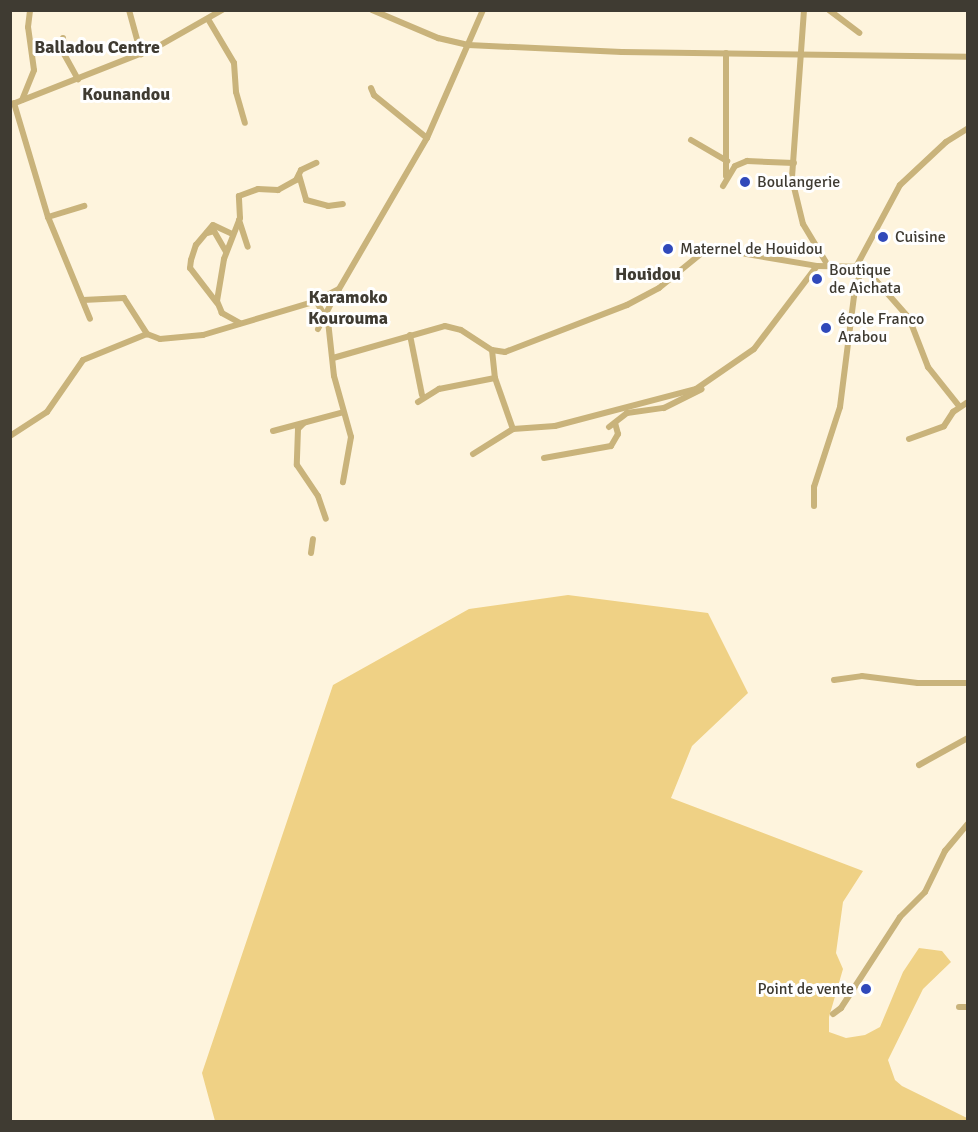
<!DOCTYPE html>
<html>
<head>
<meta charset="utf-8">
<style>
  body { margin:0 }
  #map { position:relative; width:978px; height:1132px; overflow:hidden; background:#fef4dd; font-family:Signika,sans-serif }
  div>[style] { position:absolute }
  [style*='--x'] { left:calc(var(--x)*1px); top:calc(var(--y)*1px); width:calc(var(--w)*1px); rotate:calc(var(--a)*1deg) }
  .green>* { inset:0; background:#efd185 }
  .street>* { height:6px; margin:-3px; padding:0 3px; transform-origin:3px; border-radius:3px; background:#c9b37b }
  .dots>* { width:16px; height:16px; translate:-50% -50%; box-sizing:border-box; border:3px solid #fff; border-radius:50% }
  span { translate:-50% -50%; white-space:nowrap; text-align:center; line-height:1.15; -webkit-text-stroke:6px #fff; paint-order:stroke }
  .poi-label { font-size:16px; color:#3f3b32 }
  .left { translate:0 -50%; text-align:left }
  .right { translate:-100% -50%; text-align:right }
  .neighbourhood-label { font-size:18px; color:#3f3b32; font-weight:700 }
  .frame { position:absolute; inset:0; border:12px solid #3f3b32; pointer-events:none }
</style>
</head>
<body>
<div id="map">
  <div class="green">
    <div style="clip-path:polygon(568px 595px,708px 613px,748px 693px,692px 746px,671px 798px,863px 871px,843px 902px,836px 953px,843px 969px,829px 1017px,829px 1032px,846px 1038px,865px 1035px,880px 1027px,903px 972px,919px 948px,942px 951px,951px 962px,923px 989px,888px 1060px,895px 1080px,902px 1086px,967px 1118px,967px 1121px,215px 1121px,202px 1073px,333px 685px,469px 609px)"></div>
  </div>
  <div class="street">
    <div style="--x:129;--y:10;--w:46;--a:74.7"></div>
    <div style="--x:372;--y:10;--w:72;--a:23"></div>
    <div style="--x:438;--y:38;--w:31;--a:13"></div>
    <div style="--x:468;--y:45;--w:154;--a:2.6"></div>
    <div style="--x:622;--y:52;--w:346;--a:0.8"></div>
    <div style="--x:804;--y:10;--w:169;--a:94.1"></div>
    <div style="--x:792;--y:179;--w:46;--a:76.3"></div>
    <div style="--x:803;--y:224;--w:47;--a:59"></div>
    <div style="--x:829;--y:10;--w:38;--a:37"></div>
    <div style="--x:208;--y:19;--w:51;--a:59.4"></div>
    <div style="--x:234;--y:63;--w:29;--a:86"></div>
    <div style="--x:236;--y:92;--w:32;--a:74"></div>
    <div style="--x:63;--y:38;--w:16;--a:86"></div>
    <div style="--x:64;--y:54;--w:29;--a:61"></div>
    <div style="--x:371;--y:88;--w:8;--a:67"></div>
    <div style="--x:374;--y:95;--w:68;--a:39.1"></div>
    <div style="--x:22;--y:100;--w:32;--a:-68"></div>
    <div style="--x:34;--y:70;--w:43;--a:-97.9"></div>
    <div style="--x:28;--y:27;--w:17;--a:-83"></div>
    <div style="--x:14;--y:103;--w:119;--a:73.4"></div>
    <div style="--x:48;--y:217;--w:110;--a:67.6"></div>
    <div style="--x:10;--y:105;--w:158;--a:-21.5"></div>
    <div style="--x:157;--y:47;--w:75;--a:-29.6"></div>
    <div style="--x:691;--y:140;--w:42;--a:30.3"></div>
    <div style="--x:299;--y:175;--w:26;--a:74"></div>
    <div style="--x:306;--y:200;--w:23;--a:15"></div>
    <div style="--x:328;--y:206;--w:15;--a:-8"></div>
    <div style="--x:726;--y:176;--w:123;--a:-90"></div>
    <div style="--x:723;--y:186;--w:23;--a:-59"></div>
    <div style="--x:735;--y:166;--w:13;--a:-23"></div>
    <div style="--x:747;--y:161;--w:47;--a:2.4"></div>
    <div style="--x:48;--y:217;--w:38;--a:-17"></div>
    <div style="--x:239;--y:220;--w:28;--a:72"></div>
    <div style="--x:207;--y:233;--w:7;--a:-16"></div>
    <div style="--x:214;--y:231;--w:24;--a:60"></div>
    <div style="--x:856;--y:267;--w:93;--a:-61.8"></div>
    <div style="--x:900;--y:185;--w:63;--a:-43.1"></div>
    <div style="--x:946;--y:142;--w:26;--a:-32"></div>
    <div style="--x:83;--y:300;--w:41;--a:-2.8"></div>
    <div style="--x:124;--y:298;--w:43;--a:57.4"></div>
    <div style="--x:147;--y:334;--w:14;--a:21"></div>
    <div style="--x:160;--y:339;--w:43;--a:-5.3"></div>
    <div style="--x:203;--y:335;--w:118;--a:-16.7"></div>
    <div style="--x:316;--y:301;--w:26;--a:-28"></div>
    <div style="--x:339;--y:289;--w:175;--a:-59.8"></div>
    <div style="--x:427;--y:138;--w:140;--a:-66.4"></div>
    <div style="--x:316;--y:301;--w:23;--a:59"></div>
    <div style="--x:328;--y:321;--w:55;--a:83.8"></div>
    <div style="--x:334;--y:376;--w:63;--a:74.4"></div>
    <div style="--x:351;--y:437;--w:46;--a:100.1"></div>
    <div style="--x:217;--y:303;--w:44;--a:-127.6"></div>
    <div style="--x:190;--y:268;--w:8;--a:-83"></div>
    <div style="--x:191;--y:260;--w:16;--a:-72"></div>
    <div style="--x:196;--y:245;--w:26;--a:-50"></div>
    <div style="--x:213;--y:225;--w:21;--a:25"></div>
    <div style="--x:240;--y:323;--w:21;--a:-151"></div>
    <div style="--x:222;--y:313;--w:13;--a:-113"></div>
    <div style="--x:217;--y:301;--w:43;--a:-80.5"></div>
    <div style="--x:224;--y:259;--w:44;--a:-68.7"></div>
    <div style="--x:240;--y:218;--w:22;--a:-93"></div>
    <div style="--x:239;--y:196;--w:20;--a:-20"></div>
    <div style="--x:258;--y:189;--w:20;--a:3"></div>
    <div style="--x:278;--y:190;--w:21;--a:-29"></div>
    <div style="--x:296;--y:180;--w:11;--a:-63"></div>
    <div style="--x:301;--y:170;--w:17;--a:-25"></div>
    <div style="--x:318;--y:329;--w:44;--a:-62.9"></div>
    <div style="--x:410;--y:335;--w:61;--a:78.7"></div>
    <div style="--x:492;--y:350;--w:28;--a:84"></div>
    <div style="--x:495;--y:378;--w:54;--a:70.6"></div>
    <div style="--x:333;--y:358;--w:116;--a:-15.9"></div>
    <div style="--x:445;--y:326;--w:16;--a:14"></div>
    <div style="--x:461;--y:330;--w:37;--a:33"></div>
    <div style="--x:492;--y:350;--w:13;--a:9"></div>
    <div style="--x:505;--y:352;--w:131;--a:-21.1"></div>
    <div style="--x:627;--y:305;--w:36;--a:-28"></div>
    <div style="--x:659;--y:288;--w:57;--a:-39.3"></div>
    <div style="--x:703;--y:252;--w:14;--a:-12"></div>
    <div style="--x:717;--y:249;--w:101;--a:9.6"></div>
    <div style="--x:817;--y:266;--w:39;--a:1"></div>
    <div style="--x:856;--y:267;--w:18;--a:29"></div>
    <div style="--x:872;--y:276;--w:56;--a:48.6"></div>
    <div style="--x:909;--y:318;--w:53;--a:68.8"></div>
    <div style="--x:928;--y:367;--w:50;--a:51.5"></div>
    <div style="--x:418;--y:402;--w:25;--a:-32"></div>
    <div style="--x:439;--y:389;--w:57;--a:-11.1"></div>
    <div style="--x:303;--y:424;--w:7;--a:135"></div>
    <div style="--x:298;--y:429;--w:36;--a:92"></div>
    <div style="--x:297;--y:465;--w:37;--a:56"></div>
    <div style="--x:318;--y:496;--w:24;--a:71"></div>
    <div style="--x:609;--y:427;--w:23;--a:-38"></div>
    <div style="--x:627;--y:413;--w:37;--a:-8"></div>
    <div style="--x:664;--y:408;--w:42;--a:-26.6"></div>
    <div style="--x:273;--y:431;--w:73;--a:-15"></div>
    <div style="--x:10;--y:436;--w:44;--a:-33"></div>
    <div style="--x:47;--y:412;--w:63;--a:-55.3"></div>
    <div style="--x:83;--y:360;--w:69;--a:-22.1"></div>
    <div style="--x:909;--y:439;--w:37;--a:-20"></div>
    <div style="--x:944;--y:426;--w:17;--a:-57"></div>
    <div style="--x:953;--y:412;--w:18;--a:-34"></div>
    <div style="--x:473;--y:454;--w:47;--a:-32"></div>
    <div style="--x:513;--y:429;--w:42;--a:-4.1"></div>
    <div style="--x:555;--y:426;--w:146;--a:-14.7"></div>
    <div style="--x:696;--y:389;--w:70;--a:-34.6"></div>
    <div style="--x:754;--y:349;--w:104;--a:-52.8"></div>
    <div style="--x:544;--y:458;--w:68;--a:-10.2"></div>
    <div style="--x:611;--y:446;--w:14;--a:-60"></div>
    <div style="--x:618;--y:434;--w:11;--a:-105"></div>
    <div style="--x:814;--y:506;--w:19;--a:-90"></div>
    <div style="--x:814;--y:487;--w:84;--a:-72"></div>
    <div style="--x:840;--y:407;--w:112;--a:-82.8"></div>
    <div style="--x:854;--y:296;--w:28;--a:-75"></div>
    <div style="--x:311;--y:553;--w:14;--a:-82"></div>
    <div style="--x:834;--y:680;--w:28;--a:-8"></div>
    <div style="--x:862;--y:676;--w:56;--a:7.1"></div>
    <div style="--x:918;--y:683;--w:50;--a:0"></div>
    <div style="--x:919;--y:765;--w:56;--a:-28.9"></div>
    <div style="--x:959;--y:1007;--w:9;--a:0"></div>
    <div style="--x:833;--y:1014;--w:10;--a:-37"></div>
    <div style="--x:841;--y:1008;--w:108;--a:-57"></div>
    <div style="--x:900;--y:917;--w:35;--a:-45"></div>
    <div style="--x:925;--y:892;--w:46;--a:-64"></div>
    <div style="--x:945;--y:851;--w:35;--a:-50"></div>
  </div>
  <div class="dots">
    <div style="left:745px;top:182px;background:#3049ba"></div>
    <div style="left:883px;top:237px;background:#3049ba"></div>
    <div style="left:668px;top:249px;background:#3049ba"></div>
    <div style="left:817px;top:279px;background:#3049ba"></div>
    <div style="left:826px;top:328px;background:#3049ba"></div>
    <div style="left:866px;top:989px;background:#3049ba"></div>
  </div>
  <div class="poi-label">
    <span class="left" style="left:757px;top:182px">Boulangerie</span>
    <span class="left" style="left:895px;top:237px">Cuisine</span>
    <span class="left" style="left:680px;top:249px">Maternel de Houidou</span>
    <span class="left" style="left:829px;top:279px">Boutique<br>de Aichata</span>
    <span class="left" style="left:838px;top:328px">école Franco<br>Arabou</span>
    <span class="right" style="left:854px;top:989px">Point de vente</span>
  </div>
  <div class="neighbourhood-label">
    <span style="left:97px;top:47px">Balladou Centre</span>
    <span style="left:126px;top:94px">Kounandou</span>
    <span style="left:648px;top:274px">Houidou</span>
    <span style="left:348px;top:308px">Karamoko<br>Kourouma</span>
  </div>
  <div class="frame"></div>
</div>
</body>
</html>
